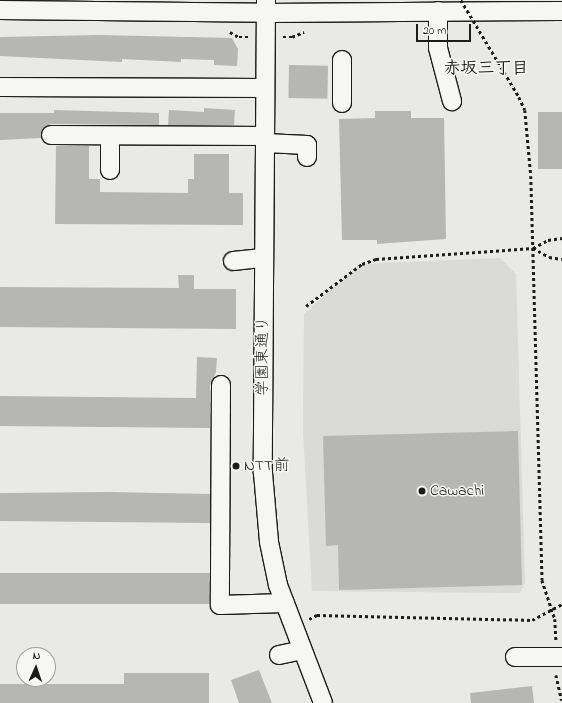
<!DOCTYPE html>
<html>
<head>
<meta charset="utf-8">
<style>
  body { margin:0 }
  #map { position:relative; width:562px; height:703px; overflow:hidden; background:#e9e9e5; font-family:"Indie Flower","Klee One",sans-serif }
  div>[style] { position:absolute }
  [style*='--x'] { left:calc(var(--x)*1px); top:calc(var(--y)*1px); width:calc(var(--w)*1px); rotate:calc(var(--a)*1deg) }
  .built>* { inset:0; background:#dadad6 }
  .building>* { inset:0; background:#b6b6b3; transform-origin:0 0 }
  .path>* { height:2.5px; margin-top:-1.25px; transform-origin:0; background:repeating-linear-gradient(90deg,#1c1c1c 0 3px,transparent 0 6px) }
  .roads { filter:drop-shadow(1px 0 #1c1c1c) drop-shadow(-1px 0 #1c1c1c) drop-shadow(0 1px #1c1c1c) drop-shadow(0 -1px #1c1c1c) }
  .minor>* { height:18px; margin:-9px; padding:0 9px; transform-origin:9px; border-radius:9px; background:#f6f6f2 }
  .path-bridge>* { height:2.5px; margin-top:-1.25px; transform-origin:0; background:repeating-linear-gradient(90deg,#1c1c1c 0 3px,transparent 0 6px) }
  .dots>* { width:11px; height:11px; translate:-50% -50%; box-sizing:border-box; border:2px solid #f6f6f2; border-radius:50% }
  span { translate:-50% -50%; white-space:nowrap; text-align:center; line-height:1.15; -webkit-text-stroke:3px #f6f6f2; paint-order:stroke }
  .street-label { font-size:16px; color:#1c1c1c }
  .poi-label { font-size:16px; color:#1c1c1c }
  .left { translate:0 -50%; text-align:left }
  .neighbourhood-label { font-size:17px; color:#1c1c1c; font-weight:700 }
  .north { position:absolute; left:16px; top:647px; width:40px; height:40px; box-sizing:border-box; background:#f6f6f2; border:1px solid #9f9f9c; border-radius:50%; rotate:3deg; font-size:11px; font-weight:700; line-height:16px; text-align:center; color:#1c1c1c }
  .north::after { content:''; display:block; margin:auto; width:14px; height:18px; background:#1c1c1c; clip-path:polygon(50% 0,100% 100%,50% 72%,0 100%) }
  .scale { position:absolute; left:416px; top:24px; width:55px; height:18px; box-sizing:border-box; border:2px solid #1c1c1c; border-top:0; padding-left:5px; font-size:12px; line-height:14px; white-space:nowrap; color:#1c1c1c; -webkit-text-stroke:3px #f6f6f2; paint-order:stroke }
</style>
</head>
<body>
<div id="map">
  <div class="built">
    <div style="clip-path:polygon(500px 258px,516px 274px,525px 583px,520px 593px,312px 591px,303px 431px,304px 314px,359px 264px)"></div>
  </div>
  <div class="building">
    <div style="clip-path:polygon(99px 35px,232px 38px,238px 49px,237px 66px,214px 65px,214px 60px,181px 59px,181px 62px,122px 59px,122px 62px,0 56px,0 37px)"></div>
    <div style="left:289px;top:65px;width:39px;height:33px;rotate:1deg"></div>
    <div style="clip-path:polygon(204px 108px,235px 110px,234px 125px,168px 125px,169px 110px,204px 112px)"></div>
    <div style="clip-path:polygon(54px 110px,159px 113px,159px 125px,51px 124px,42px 129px,41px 138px,0 140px,0 113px,54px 113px)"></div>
    <div style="clip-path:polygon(375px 111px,411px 111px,411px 118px,444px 118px,446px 239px,377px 244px,377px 240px,342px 240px,339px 119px,375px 118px)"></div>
    <div style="left:562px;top:112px;width:57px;height:24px;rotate:90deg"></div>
    <div style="clip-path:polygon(56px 146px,89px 146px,89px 179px,100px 179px,100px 192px,188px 193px,188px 179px,194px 179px,194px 154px,229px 154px,229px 193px,243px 193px,243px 225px,55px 224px)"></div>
    <div style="clip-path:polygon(178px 275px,194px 275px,194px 289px,236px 289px,236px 329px,0 327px,0 287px,179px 288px)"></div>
    <div style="clip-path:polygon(197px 357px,217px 358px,216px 372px,210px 385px,210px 428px,0 426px,0 396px,196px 398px)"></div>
    <div style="clip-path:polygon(518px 431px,522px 585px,339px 590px,338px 545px,326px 546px,323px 436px)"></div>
    <div style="clip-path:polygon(109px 492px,210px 494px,210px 523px,0 521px,0 493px)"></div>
    <div style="left:0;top:573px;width:210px;height:31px"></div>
    <div style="clip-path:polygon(259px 670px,272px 703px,239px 703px,231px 680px)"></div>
    <div style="clip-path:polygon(124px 673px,209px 673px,209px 703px,0 703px,0 684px,124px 684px)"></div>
    <div style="clip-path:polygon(532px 686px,534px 703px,471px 703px,470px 693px)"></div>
  </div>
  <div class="path">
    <div style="--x:230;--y:32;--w:10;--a:29"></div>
    <div style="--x:239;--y:37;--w:9;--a:0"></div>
    <div style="--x:283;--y:37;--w:9;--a:0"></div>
    <div style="--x:292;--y:37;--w:13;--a:-23"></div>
    <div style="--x:519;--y:97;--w:14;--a:65"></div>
    <div style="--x:525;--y:110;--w:66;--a:84.8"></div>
    <div style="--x:531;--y:176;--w:404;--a:88.4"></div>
    <div style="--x:542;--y:580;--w:41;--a:71.6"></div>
    <div style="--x:555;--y:619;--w:21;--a:87"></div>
    <div style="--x:533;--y:248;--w:18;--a:29"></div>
    <div style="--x:549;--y:257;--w:13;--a:9"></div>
    <div style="--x:306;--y:306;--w:70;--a:-36.9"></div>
    <div style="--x:362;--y:264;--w:15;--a:-20"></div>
    <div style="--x:376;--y:259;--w:157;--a:-4"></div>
    <div style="--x:533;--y:248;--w:17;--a:-28"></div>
    <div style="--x:548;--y:240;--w:14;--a:-8"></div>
    <div style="--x:309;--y:619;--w:9;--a:-27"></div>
    <div style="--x:317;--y:615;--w:215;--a:1.3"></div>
    <div style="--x:532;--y:620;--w:34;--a:-28"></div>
    <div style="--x:556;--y:675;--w:26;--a:77"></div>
  </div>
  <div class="roads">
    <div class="minor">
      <div style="--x:266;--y:0;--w:473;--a:90.4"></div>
      <div style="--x:263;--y:473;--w:69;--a:85"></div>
      <div style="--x:269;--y:542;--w:44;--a:78.2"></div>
      <div style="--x:278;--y:585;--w:126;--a:69.1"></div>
      <div style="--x:0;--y:10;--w:266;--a:0.6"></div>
      <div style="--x:266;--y:13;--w:296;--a:-0.4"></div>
      <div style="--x:438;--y:11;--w:37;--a:90"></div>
      <div style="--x:438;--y:48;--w:55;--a:75.2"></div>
      <div style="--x:342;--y:60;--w:43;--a:90"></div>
      <div style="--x:0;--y:87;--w:264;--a:0.2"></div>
      <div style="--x:51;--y:135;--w:214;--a:0.3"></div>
      <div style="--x:265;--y:143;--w:42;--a:2.7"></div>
      <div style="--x:307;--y:145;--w:12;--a:90"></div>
      <div style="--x:110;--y:170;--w:34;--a:-90"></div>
      <div style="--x:233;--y:261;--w:30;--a:-6"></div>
      <div style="--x:221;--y:385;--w:220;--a:90.3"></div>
      <div style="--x:220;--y:605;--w:65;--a:-1.8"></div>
      <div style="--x:279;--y:655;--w:24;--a:-12"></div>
      <div style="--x:515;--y:657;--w:47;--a:0"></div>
    </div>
  </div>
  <div class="path-bridge">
    <div style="--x:461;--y:0;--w:113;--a:59.1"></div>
  </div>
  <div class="dots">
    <div style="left:236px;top:466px;background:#1c1c1c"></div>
    <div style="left:422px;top:491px;background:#1c1c1c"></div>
  </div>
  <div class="street-label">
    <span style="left:263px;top:356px;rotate:-90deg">学園東通り</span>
  </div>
  <div class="poi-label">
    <span class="left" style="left:244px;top:466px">NTT前</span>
    <span class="left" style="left:430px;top:491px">Cawachi</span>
  </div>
  <div class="neighbourhood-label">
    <span style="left:486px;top:69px">赤坂三丁目</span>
  </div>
  <div class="north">N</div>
  <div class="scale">20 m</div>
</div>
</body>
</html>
